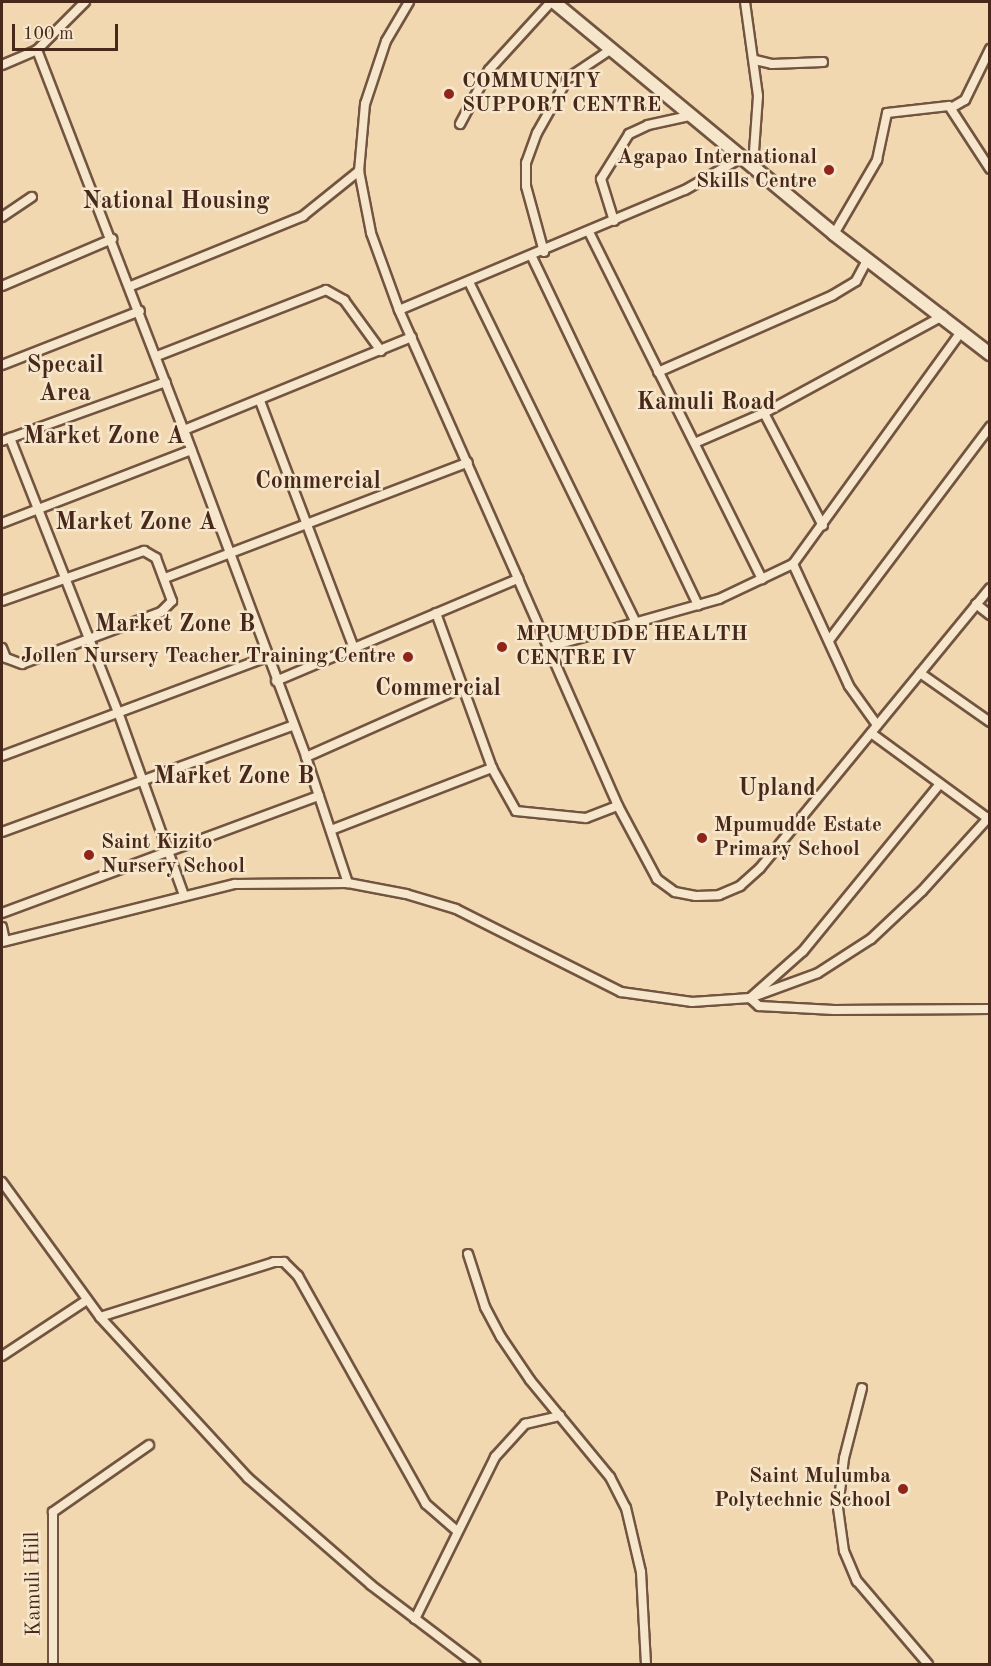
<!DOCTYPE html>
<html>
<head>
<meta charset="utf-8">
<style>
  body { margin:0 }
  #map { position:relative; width:991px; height:1666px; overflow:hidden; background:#f1d8b0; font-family:"Old Standard TT",serif }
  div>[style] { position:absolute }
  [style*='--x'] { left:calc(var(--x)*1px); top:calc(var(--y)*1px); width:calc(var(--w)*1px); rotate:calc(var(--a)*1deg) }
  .roads { filter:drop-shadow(2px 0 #725440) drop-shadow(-2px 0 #725440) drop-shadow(0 2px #725440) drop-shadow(0 -2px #725440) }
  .minor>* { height:8px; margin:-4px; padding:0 4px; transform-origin:4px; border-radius:4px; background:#f6e6cc }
  .secondary>* { height:12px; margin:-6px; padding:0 6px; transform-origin:6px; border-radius:6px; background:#f6e6cc }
  .dots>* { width:16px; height:16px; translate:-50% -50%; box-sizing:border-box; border:3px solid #f6e6cc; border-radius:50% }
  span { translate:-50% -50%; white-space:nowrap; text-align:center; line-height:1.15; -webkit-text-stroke:5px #f6e6cc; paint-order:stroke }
  .poi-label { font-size:21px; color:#48281a; font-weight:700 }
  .left { translate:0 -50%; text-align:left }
  .right { translate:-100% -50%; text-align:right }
  .street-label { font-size:21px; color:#48281a }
  .quarter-label { font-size:24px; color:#48281a; font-weight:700 }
  .frame { position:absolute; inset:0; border:3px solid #48281a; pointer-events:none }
  .scale { position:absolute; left:12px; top:24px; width:106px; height:27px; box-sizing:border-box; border:3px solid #48281a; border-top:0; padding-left:8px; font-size:18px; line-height:21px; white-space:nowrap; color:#48281a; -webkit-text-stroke:4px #f6e6cc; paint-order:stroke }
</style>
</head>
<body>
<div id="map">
  <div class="roads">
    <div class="minor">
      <div style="--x:409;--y:2;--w:45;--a:120.5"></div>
      <div style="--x:386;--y:41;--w:66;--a:108.4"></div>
      <div style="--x:365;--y:104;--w:67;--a:95.1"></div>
      <div style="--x:359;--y:171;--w:63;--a:79"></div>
      <div style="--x:371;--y:233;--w:82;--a:70"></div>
      <div style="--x:399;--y:310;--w:294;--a:66.1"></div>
      <div style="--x:518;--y:579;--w:248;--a:66.2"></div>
      <div style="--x:618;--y:806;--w:83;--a:61.9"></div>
      <div style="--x:657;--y:879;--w:22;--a:36"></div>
      <div style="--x:675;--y:892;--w:21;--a:11"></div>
      <div style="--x:696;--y:896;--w:23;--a:-2"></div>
      <div style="--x:719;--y:895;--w:23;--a:-23"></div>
      <div style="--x:740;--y:886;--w:27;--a:-42"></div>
      <div style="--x:760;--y:868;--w:362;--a:-50.6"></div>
      <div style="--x:745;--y:2;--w:95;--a:82.1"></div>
      <div style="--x:758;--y:96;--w:70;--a:94.1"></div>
      <div style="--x:37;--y:50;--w:407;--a:68.9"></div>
      <div style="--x:184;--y:430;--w:349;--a:69.5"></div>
      <div style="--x:306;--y:757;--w:133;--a:71.6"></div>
      <div style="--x:755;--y:60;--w:17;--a:13"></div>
      <div style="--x:772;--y:64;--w:51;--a:-2.2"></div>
      <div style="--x:2;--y:65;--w:38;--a:-23"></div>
      <div style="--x:37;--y:50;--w:68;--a:-45"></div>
      <div style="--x:951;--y:108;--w:16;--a:-30"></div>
      <div style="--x:965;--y:100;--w:57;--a:-63.9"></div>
      <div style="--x:460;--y:124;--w:61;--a:-61.8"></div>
      <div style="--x:489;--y:70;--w:92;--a:-47.6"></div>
      <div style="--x:2;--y:217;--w:36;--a:-34"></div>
      <div style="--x:614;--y:221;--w:44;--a:-107.2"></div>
      <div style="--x:601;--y:179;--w:53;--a:-58.1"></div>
      <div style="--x:629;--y:134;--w:21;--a:-25"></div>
      <div style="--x:648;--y:125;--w:42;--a:-12.4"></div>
      <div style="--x:589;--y:232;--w:388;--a:63.5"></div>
      <div style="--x:834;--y:234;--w:86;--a:-59.8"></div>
      <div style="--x:877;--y:160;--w:48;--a:-78"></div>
      <div style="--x:887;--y:113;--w:62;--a:-6.4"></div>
      <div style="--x:949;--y:106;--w:75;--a:56.9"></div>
      <div style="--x:544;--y:252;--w:68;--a:-105.3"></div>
      <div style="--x:526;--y:186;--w:23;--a:-90"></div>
      <div style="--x:526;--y:163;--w:32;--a:-70"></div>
      <div style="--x:537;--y:133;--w:63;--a:-60.6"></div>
      <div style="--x:568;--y:78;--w:50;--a:-33.7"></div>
      <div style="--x:532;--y:257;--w:386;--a:64.5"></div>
      <div style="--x:470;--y:284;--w:375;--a:63.9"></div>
      <div style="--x:2;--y:286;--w:120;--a:-23.1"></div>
      <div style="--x:131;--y:286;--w:186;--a:-22.1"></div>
      <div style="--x:303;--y:216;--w:72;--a:-38.8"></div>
      <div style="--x:399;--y:310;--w:310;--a:-22.8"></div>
      <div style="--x:685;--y:190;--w:64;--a:-29.7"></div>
      <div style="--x:157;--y:356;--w:181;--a:-21.3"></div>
      <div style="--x:326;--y:290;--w:21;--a:29"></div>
      <div style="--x:344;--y:300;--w:63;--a:54"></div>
      <div style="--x:2;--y:365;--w:148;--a:-21.4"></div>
      <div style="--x:658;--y:372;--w:191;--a:-23.7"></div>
      <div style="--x:833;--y:295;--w:27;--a:-31"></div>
      <div style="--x:856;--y:281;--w:24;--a:-62"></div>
      <div style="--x:260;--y:401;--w:264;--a:69.2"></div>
      <div style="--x:764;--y:413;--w:127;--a:62.4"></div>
      <div style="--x:184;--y:430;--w:246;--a:-22.2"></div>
      <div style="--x:10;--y:438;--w:295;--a:68.5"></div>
      <div style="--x:118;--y:712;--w:195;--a:70.2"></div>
      <div style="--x:2;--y:441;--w:174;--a:-19.8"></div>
      <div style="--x:697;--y:442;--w:73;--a:-23.4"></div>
      <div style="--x:764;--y:413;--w:204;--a:-28.5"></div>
      <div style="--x:2;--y:523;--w:203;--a:-21.1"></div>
      <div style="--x:793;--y:564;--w:134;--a:65.3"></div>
      <div style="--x:849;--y:686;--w:48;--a:54.3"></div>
      <div style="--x:165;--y:578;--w:324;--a:-20.9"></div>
      <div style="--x:2;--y:601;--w:151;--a:-19.4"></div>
      <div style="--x:144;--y:551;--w:14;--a:30"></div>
      <div style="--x:156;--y:558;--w:46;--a:69.6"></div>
      <div style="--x:172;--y:601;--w:16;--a:135"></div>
      <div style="--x:161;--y:612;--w:148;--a:159.5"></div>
      <div style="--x:22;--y:664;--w:17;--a:-159"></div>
      <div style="--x:6;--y:658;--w:11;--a:-112"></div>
      <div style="--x:976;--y:604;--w:18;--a:38"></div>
      <div style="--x:436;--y:613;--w:165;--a:70.1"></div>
      <div style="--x:492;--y:768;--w:49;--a:60.8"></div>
      <div style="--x:516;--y:811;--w:70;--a:5.7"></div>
      <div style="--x:586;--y:818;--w:34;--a:-21"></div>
      <div style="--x:830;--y:639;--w:266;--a:-53"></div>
      <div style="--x:549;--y:647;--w:177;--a:-15.8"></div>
      <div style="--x:719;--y:599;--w:82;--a:-25.3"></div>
      <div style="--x:793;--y:564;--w:286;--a:-54.1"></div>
      <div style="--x:920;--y:673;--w:85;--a:35"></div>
      <div style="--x:276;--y:681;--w:263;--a:-22.9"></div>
      <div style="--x:871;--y:733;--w:144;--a:36.2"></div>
      <div style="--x:2;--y:756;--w:283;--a:-20.5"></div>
      <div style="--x:306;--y:757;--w:172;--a:-24"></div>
      <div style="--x:939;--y:785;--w:215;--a:129.3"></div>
      <div style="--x:803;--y:951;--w:71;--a:138.4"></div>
      <div style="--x:750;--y:998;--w:12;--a:42"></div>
      <div style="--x:759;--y:1006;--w:75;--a:3.1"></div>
      <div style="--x:834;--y:1010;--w:156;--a:-0.4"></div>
      <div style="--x:331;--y:830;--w:173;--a:-21.1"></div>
      <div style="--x:2;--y:832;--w:311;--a:-20.1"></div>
      <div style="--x:2;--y:913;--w:338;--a:-20.3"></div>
      <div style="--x:2;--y:927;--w:14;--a:78"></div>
      <div style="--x:2;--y:942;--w:240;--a:-14"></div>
      <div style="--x:235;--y:884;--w:113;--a:-0.5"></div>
      <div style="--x:348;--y:883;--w:59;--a:10.7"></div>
      <div style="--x:406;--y:894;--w:52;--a:16.7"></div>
      <div style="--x:456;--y:909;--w:185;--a:26.7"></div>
      <div style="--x:621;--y:992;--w:72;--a:8"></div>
      <div style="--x:692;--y:1002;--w:58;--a:-3.9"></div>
      <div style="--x:750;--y:998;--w:72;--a:-20.2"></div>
      <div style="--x:818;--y:973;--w:63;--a:-32.7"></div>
      <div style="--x:871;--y:939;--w:70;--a:-43.3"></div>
      <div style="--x:922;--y:891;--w:101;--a:-47.8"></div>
      <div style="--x:2;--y:1182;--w:167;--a:54"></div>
      <div style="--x:100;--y:1317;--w:219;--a:47.4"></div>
      <div style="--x:248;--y:1478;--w:163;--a:41"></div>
      <div style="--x:371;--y:1585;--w:131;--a:37.2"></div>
      <div style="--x:468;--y:1254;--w:56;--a:72.2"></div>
      <div style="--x:485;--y:1307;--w:34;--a:62"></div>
      <div style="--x:501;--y:1337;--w:52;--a:56"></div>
      <div style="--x:530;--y:1380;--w:126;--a:50.5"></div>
      <div style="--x:610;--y:1477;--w:35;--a:63"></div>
      <div style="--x:626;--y:1508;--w:66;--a:76.8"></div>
      <div style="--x:641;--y:1572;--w:92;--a:86.9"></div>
      <div style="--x:100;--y:1317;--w:182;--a:-17.5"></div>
      <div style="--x:274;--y:1262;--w:10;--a:0"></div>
      <div style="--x:284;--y:1262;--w:20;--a:45"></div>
      <div style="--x:298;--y:1276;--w:261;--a:60.7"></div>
      <div style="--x:426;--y:1504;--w:40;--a:41"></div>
      <div style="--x:2;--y:1356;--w:102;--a:-33.4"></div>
      <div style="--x:862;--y:1388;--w:72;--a:104.4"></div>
      <div style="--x:844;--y:1458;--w:50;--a:96.8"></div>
      <div style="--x:838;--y:1508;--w:43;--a:82.1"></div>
      <div style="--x:844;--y:1551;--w:33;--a:67"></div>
      <div style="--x:857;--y:1581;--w:109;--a:49.5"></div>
      <div style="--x:415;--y:1619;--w:181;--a:-63.7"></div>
      <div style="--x:495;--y:1457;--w:45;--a:-47.7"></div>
      <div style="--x:525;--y:1424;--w:36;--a:-13"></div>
      <div style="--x:53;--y:1664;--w:152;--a:-90"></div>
      <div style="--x:53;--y:1512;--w:117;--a:-34.9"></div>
    </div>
    <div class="secondary">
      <div style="--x:554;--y:2;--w:364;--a:39.6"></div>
      <div style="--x:834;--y:234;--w:197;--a:37.6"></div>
    </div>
  </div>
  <div class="dots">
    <div style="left:449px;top:94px;background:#8f2418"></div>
    <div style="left:829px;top:170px;background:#8f2418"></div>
    <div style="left:502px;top:647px;background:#8f2418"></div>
    <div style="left:408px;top:657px;background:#8f2418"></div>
    <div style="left:702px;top:838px;background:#8f2418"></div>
    <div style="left:89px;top:855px;background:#8f2418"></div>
    <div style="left:903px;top:1489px;background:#8f2418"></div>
  </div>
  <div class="poi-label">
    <span class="left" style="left:462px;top:94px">COMMUNITY<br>SUPPORT CENTRE</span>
    <span class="right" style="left:817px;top:170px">Agapao International<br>Skills Centre</span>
    <span class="left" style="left:516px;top:647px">MPUMUDDE HEALTH<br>CENTRE IV</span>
    <span class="right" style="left:396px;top:657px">Jollen Nursery Teacher Training Centre</span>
    <span class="left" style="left:714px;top:838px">Mpumudde Estate<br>Primary School</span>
    <span class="left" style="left:101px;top:855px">Saint Kizito<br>Nursery School</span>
    <span class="right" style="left:891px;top:1489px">Saint Mulumba<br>Polytechnic School</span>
  </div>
  <div class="street-label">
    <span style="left:34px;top:1584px;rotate:-91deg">Kamuli Hill</span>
  </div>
  <div class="quarter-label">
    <span style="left:176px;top:203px">National Housing</span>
    <span style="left:65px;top:381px">Specail<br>Area</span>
    <span style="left:706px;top:404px">Kamuli Road</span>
    <span style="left:104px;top:438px">Market Zone A</span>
    <span style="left:318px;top:483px">Commercial</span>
    <span style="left:136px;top:524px">Market Zone A</span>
    <span style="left:175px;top:626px">Market Zone B</span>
    <span style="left:438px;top:690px">Commercial</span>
    <span style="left:234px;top:778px">Market Zone B</span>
    <span style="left:777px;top:790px">Upland</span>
  </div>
  <div class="frame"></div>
  <div class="scale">100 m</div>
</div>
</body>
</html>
